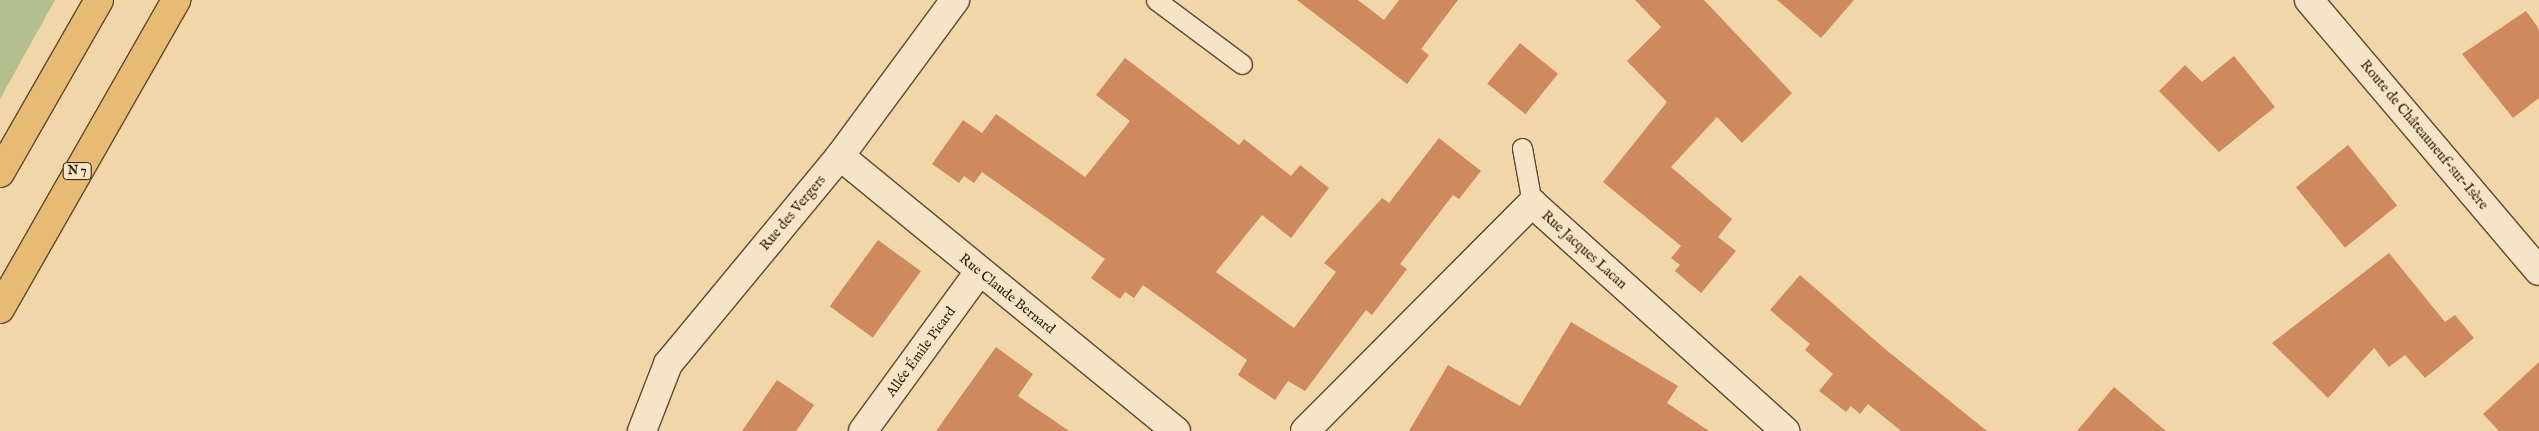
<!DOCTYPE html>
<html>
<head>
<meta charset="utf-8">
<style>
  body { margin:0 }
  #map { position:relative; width:2539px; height:431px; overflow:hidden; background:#f1d6aa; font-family:"IM FELL English",serif }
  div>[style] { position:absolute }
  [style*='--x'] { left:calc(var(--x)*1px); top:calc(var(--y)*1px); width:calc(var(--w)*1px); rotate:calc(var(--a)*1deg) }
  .green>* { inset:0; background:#b3bf8d }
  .building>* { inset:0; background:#ce8a5d; transform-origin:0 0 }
  .roads { filter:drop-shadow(1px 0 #62482e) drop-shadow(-1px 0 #62482e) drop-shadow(0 1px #62482e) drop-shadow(0 -1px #62482e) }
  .lane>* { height:19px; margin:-9.5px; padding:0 9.5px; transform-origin:9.5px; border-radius:9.5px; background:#f6e4c8 }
  .street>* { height:28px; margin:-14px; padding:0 14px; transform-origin:14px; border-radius:14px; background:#f6e4c8 }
  .secondary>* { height:28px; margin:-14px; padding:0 14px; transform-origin:14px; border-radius:14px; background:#f6e4c8 }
  .highway>* { height:28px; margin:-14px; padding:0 14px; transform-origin:14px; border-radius:14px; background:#e8bb75 }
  span { translate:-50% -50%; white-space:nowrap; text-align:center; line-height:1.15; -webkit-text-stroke:4px #f6e4c8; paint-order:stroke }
  .shield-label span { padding:1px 4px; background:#f6e4c8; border:1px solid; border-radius:4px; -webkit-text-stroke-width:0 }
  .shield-label { font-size:12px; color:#331904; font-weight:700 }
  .street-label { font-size:14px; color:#331904 }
</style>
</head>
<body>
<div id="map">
  <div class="green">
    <div style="clip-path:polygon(0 0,55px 0,0 99px)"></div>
  </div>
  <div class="building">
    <div style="clip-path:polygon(1297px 0,1358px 0,1384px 20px,1399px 0,1458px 0,1421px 49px,1429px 55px,1407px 84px)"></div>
    <div style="clip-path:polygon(1635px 0,1704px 0,1792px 93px,1742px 143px,1717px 117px,1671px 167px,1732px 219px,1718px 237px,1736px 251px,1701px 293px,1675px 271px,1680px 265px,1671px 258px,1681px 246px,1603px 182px,1667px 102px,1627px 61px,1661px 27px)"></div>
    <div style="clip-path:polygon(1777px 0,1854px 0,1821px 38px)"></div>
    <div style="clip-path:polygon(2526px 11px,2539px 29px,2539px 98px,2513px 118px,2462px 54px)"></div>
    <div style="left:1520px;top:43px;width:49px;height:52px;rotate:39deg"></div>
    <div style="clip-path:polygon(2234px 56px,2275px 107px,2219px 152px,2159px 91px,2185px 65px,2202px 82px)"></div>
    <div style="clip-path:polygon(1125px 58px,1239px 145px,1244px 139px,1291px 176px,1300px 165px,1329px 188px,1291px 238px,1262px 215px,1216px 272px,1294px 328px,1336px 272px,1324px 263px,1382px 198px,1389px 203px,1439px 138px,1481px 171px,1459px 199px,1453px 195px,1400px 264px,1407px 269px,1372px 315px,1366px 310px,1305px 391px,1288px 381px,1275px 400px,1238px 375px,1247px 360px,1143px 285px,1134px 298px,1125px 292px,1120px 299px,1091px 278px,1105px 259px,982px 172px,974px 183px,964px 176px,959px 183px,932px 164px,963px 120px,982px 133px,996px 114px,1085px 177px,1130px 121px,1096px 95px)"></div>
    <div style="left:2348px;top:145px;width:78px;height:67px;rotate:51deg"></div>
    <div style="left:878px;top:240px;width:53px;height:82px;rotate:36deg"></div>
    <div style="clip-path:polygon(2389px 253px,2445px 322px,2455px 315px,2474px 338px,2425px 378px,2405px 355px,2389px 367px,2374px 348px,2328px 398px,2272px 343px)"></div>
    <div style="clip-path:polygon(1800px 275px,1885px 349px,1987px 431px,1901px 431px,1868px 404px,1860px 414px,1851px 406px,1846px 412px,1819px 391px,1833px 374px,1805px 350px,1810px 344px,1770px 310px)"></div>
    <div style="clip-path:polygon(1571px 322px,1678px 386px,1667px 403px,1709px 431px,1409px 431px,1448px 365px,1520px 406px)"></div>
    <div style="clip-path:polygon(996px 347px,1033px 374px,1018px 396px,1069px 431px,936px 431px)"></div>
    <div style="clip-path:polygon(2539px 362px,2539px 431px,2499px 431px,2483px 414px)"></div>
    <div style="clip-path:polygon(777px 380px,814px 405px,796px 431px,742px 431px)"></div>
    <div style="clip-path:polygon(2114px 387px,2166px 431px,2077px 431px)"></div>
  </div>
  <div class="roads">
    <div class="lane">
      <div style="--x:1156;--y:0;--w:107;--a:36.7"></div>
      <div style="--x:1522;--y:148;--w:56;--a:79.7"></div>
    </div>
    <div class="street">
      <div style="--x:840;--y:156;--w:434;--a:39.3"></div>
      <div style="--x:642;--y:431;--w:72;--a:-68.8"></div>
      <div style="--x:668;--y:364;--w:270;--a:-50.4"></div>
      <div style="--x:840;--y:156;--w:194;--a:-53.6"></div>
      <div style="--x:863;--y:431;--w:197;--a:-53.9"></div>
      <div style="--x:1305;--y:431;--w:322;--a:-45.1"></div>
      <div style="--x:1532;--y:203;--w:341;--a:42"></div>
    </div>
    <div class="secondary">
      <div style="--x:2309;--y:0;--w:355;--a:49.7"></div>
    </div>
    <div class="highway">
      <div style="--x:0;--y:173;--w:199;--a:-60.2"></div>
      <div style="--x:0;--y:309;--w:356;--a:-60.3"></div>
    </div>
  </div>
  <div class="shield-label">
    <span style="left:77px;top:171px">N 7</span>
  </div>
  <div class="street-label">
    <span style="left:2424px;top:135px;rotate:50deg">Route de Châteauneuf-sur-Isère</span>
    <span style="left:793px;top:213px;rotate:-50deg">Rue des Vergers</span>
    <span style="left:1584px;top:250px;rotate:42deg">Rue Jacques Lacan</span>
    <span style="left:1007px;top:294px;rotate:39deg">Rue Claude Bernard</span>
    <span style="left:921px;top:352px;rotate:-54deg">Allée Émile Picard</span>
  </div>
</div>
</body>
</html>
